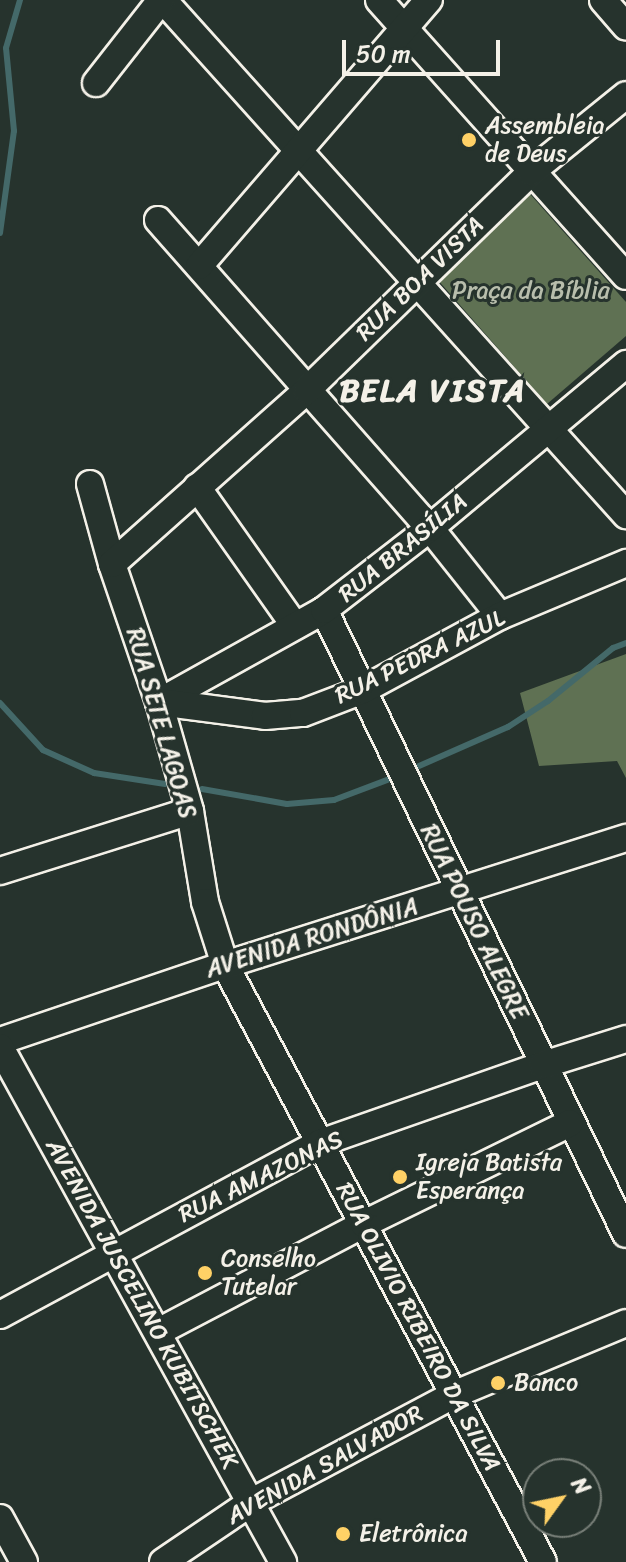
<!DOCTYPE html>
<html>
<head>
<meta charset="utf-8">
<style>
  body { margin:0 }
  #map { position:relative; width:626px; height:1562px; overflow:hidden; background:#26332d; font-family:Sriracha,sans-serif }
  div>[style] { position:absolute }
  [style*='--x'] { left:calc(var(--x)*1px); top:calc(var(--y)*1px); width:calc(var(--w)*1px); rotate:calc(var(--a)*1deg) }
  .green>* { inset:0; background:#5f7153 }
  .stream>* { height:6px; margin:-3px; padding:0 3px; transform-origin:3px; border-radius:3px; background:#446969 }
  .roads { filter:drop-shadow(2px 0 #f4f1e8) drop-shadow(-2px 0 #f4f1e8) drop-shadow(0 2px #f4f1e8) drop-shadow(0 -2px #f4f1e8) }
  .minor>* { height:26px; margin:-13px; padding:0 13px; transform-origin:13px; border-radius:13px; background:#26332d }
  .dots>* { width:22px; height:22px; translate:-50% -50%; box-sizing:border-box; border:4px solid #26332d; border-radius:50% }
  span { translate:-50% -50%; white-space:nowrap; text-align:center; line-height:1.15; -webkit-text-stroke:6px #26332d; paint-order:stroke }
  .poi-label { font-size:24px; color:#f4f1e8 }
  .left { translate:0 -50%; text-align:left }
  .street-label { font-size:24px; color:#f4f1e8 }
  .park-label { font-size:24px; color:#b8beac }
  .district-label { font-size:32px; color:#f4f1e8; font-weight:700; letter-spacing:2px }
  .north { position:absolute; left:522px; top:1458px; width:80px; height:80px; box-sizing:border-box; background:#26332d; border:2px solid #787f78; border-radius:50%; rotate:57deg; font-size:22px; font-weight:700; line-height:32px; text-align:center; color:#f4f1e8 }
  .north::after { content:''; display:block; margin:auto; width:28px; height:36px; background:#ffd166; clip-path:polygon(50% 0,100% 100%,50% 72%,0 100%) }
  .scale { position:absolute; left:342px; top:40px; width:158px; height:36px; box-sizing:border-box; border:4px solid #f4f1e8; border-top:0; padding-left:10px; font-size:24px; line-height:28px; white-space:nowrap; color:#f4f1e8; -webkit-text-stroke:6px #26332d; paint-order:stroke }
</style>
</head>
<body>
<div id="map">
  <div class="green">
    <div style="clip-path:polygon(530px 194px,626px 302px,626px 336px,547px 404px,437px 279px)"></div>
    <div style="clip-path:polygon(626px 654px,626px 778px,617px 761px,539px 766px,520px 693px)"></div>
  </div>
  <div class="stream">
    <div style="--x:0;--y:233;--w:103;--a:-82.2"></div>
    <div style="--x:14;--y:131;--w:83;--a:-95.5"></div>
    <div style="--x:6;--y:48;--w:50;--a:-73.7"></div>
    <div style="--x:0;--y:703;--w:64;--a:47.5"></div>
    <div style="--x:43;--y:750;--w:56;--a:24.3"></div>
    <div style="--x:94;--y:773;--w:72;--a:8.8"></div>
    <div style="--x:419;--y:766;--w:97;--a:-23.7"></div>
    <div style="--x:508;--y:727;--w:48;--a:-33"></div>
    <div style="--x:548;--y:701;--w:84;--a:-39.2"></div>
    <div style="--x:613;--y:648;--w:14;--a:-21"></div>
    <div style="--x:202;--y:789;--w:86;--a:10"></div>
    <div style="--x:287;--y:804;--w:47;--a:-4.9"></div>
    <div style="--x:334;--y:800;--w:57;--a:-20.7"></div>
  </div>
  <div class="roads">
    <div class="minor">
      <div style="--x:163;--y:0;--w:693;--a:48.04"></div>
      <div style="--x:379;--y:0;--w:370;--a:48.2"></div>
      <div style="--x:603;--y:0;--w:35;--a:49"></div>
      <div style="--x:96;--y:83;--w:105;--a:-51.9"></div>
      <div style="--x:158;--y:220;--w:411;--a:48.6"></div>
      <div style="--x:430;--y:528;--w:112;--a:51.5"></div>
      <div style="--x:199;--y:266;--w:352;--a:-49.2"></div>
      <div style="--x:90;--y:484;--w:83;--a:74.6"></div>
      <div style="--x:112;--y:564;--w:146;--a:71.2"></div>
      <div style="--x:159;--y:702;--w:113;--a:74.1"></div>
      <div style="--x:190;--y:811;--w:92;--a:80.6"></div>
      <div style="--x:205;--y:902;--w:66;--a:72.4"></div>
      <div style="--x:225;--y:965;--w:676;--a:61.96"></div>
      <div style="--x:197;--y:487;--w:170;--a:54.8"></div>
      <div style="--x:112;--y:564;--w:261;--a:-41.7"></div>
      <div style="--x:307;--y:390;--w:313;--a:-44.2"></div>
      <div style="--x:531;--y:172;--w:122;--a:-39"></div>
      <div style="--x:324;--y:610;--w:693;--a:64.17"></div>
      <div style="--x:159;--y:702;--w:189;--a:-29.1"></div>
      <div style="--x:324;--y:610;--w:134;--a:-37.7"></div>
      <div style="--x:430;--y:528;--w:256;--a:-39.9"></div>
      <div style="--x:159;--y:702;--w:107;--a:7.5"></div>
      <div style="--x:265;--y:716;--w:38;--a:-5"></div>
      <div style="--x:303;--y:713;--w:64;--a:-21"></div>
      <div style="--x:363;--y:690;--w:156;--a:-28.4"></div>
      <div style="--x:500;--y:616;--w:137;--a:-22.8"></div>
      <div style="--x:0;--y:871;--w:199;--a:-17.5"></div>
      <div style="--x:0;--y:1041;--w:237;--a:-18.7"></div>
      <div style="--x:225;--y:965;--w:421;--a:-17.6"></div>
      <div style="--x:0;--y:1047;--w:588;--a:61.21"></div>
      <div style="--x:0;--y:1315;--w:363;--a:-28.3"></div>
      <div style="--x:320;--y:1143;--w:236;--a:-19.3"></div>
      <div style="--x:543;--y:1065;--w:87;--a:-17.4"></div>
      <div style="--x:158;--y:1332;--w:233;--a:-27.7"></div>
      <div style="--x:364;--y:1224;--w:229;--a:-26.1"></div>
      <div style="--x:0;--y:1518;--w:50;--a:61.4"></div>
      <div style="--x:163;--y:1562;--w:105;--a:-34.1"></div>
      <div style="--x:250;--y:1503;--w:230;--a:-28"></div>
      <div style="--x:453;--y:1395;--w:187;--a:-22.6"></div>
    </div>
  </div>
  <div class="dots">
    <div style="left:469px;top:140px;background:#ffd166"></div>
    <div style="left:400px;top:1177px;background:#ffd166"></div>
    <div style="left:205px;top:1273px;background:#ffd166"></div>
    <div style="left:498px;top:1383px;background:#ffd166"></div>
    <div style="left:343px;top:1534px;background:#ffd166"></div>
  </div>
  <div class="poi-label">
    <span class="left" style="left:485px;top:140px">Assembleia<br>de Deus</span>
    <span class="left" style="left:416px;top:1177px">Igreja Batista<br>Esperança</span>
    <span class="left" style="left:221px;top:1273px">Conselho<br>Tutelar</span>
    <span class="left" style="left:514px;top:1383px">Banco</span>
    <span class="left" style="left:359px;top:1534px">Eletrônica</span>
  </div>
  <div class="street-label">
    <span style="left:420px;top:279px;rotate:-44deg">RUA BOA VISTA</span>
    <span style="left:403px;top:548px;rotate:-39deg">RUA BRASÍLIA</span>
    <span style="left:420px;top:657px;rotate:-26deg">RUA PEDRA AZUL</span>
    <span style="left:161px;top:723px;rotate:74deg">RUA SETE LAGOAS</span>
    <span style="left:474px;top:922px;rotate:64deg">RUA POUSO ALEGRE</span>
    <span style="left:312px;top:938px;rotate:-17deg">AVENIDA RONDÔNIA</span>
    <span style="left:261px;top:1177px;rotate:-26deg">RUA AMAZONAS</span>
    <span style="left:142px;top:1304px;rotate:61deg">AVENIDA JUSCELINO KUBITSCHEK</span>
    <span style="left:418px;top:1327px;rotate:62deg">RUA OLIVIO RIBEIRO DA SILVA</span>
    <span style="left:325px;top:1465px;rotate:-29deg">AVENIDA SALVADOR</span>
  </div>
  <div class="park-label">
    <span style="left:531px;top:291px">Praça da Bíblia</span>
  </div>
  <div class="district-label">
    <span style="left:433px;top:391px">BELA VISTA</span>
  </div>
  <div class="north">N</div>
  <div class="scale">50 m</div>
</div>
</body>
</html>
